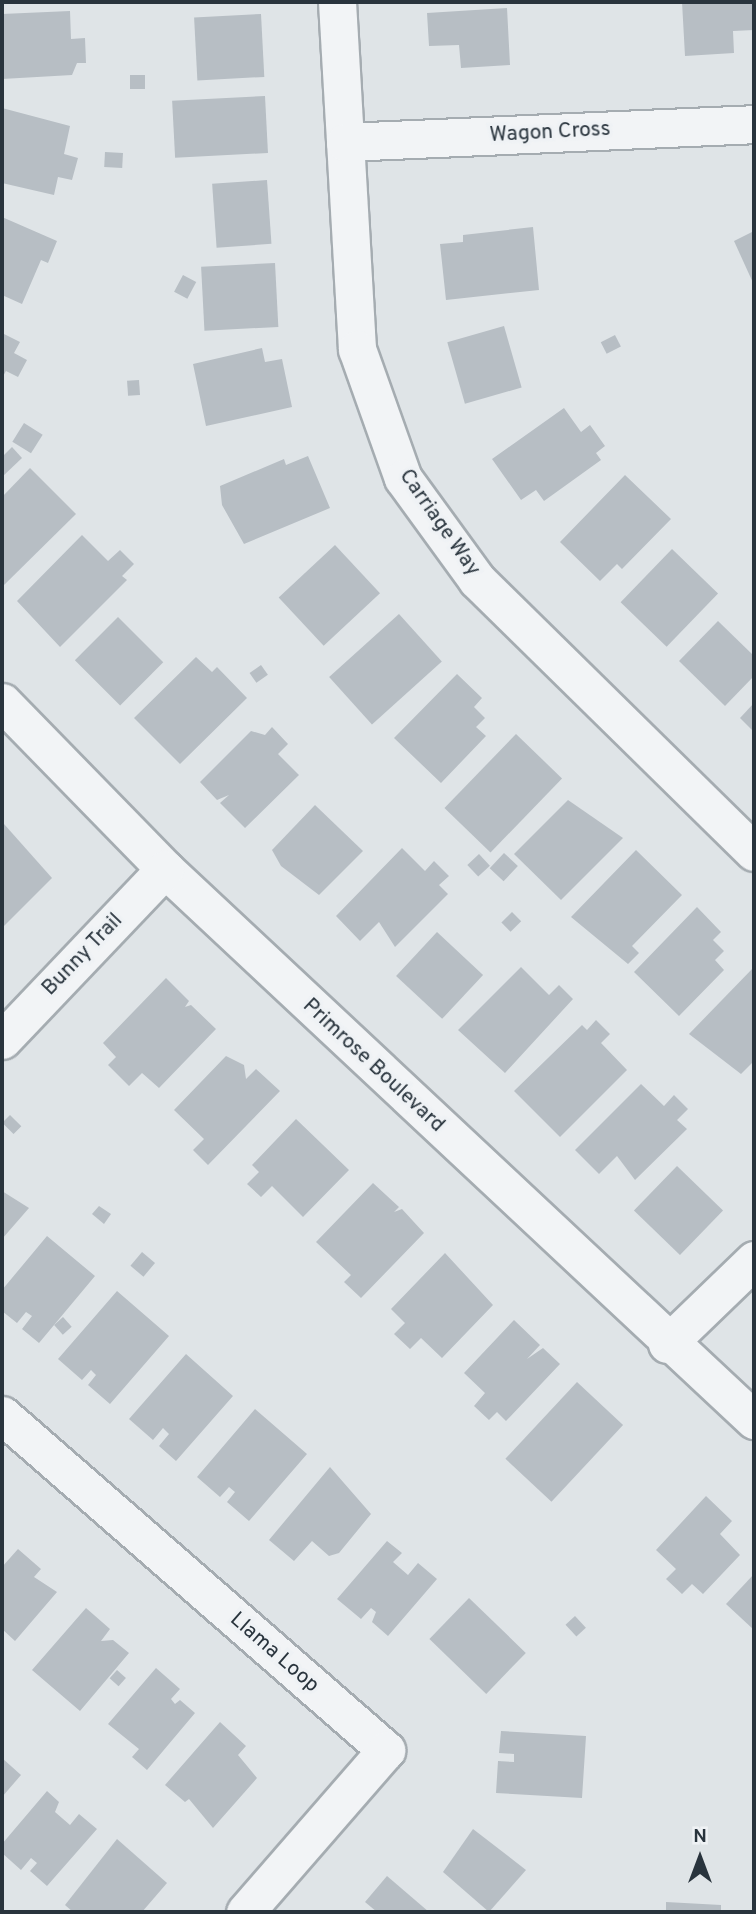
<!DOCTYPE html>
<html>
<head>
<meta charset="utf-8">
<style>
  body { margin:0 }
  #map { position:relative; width:756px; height:1914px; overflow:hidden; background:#dfe4e7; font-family:Overpass,sans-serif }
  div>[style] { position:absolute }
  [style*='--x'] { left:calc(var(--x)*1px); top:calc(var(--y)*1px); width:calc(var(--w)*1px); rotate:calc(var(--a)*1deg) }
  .building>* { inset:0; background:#b7bec4; transform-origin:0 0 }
  .roads { filter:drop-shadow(2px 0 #a5acb1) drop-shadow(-2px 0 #a5acb1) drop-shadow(0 2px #a5acb1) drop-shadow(0 -2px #a5acb1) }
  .street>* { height:37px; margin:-18.5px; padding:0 18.5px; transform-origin:18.5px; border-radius:18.5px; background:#f2f4f6 }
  span { translate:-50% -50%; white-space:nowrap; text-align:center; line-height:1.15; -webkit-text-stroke:7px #eff2f5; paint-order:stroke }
  .street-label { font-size:21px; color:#29343d }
  .frame { position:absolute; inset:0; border:4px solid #29343d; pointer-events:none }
  .north { position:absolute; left:665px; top:1823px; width:70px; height:70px; -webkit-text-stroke:5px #eff2f5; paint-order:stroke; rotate:0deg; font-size:19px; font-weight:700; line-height:28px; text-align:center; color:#29343d }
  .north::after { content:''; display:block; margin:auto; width:24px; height:32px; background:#29343d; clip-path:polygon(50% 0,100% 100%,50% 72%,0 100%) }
</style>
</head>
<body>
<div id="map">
  <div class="building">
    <div style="clip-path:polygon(682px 2px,754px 2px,754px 30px,733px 31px,734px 53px,685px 56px)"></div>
    <div style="clip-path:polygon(507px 8px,510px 65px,461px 68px,459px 45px,429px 46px,427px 13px)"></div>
    <div style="clip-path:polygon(70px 11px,71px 39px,85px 38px,86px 63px,77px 63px,72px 75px,2px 79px,2px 14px)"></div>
    <div style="left:261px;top:14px;width:63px;height:67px;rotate:87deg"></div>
    <div style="left:130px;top:75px;width:15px;height:14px"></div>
    <div style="left:265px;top:96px;width:57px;height:93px;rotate:87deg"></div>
    <div style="clip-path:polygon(2px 108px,70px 126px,64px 154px,78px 158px,72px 180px,58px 177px,54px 195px,2px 183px)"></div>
    <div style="left:105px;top:152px;width:18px;height:15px;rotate:3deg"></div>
    <div style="left:267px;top:180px;width:64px;height:55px;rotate:86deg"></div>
    <div style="clip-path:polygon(2px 217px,57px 241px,48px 263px,41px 260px,22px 304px,2px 295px)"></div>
    <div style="clip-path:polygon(533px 227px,539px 290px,446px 300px,440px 244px,463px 242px,463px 235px)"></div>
    <div style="clip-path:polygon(754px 231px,754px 285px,734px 241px)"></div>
    <div style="left:275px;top:263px;width:64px;height:74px;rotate:87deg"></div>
    <div style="left:183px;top:275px;width:15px;height:19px;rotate:28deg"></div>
    <div style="left:504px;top:326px;width:64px;height:59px;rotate:74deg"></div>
    <div style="clip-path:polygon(2px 333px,20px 342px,14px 353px,27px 360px,18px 377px,6px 371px,2px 378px)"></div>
    <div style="left:615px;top:335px;width:13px;height:16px;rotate:63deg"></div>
    <div style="clip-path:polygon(262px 348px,265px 362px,282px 359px,292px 407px,206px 426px,193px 364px)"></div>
    <div style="left:139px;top:380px;width:15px;height:12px;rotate:86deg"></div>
    <div style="clip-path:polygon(564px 408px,581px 432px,590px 425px,605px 446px,596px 453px,601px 460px,544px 501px,536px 490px,521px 500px,492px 459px)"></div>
    <div style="left:24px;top:423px;width:22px;height:22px;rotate:32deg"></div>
    <div style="clip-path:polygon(12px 447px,22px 458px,2px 477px,2px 457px)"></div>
    <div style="clip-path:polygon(308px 456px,330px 508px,244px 544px,222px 505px,220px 486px,284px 459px,286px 465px)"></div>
    <div style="clip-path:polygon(30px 468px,76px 514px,2px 587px,2px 497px)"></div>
    <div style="clip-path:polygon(625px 475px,671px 519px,622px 569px,617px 564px,600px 581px,560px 542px)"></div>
    <div style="clip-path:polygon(82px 535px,108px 561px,120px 550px,134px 564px,122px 576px,127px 580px,60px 647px,17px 601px)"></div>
    <div style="left:335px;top:545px;width:66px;height:77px;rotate:47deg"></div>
    <div style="left:672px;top:549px;width:64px;height:74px;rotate:44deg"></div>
    <div style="left:399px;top:614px;width:64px;height:94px;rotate:48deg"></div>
    <div style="left:118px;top:617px;width:64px;height:61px;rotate:45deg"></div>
    <div style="clip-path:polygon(718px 621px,754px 656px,754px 676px,725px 706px,679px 661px)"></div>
    <div style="clip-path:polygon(196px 657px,212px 672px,217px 667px,247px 698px,180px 764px,134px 718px)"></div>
    <div style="left:261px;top:665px;width:12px;height:14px;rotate:55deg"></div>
    <div style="clip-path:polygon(457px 674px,482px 698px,474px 707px,485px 718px,476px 727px,486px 736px,441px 783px,394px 738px)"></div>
    <div style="clip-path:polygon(754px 703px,754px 732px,740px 718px)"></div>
    <div style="clip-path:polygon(272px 727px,288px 744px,278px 754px,299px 775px,245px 828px,220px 803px,229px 795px,217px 800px,200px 782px,251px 731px,265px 735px)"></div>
    <div style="left:516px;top:734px;width:64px;height:103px;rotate:44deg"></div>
    <div style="clip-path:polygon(568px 800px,623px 838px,561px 900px,514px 854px)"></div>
    <div style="clip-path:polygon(315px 805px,363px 851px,319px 895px,281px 866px,272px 850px)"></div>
    <div style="clip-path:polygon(4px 824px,52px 878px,2px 928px,2px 826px)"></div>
    <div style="clip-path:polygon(402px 848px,425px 871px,434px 861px,449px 876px,439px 885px,448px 894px,395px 947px,379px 922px,360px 941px,336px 916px)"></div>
    <div style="clip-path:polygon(636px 850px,682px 895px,632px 946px,639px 953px,628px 964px,571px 917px)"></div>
    <div style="left:504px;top:853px;width:19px;height:21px;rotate:43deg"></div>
    <div style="left:479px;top:854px;width:16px;height:16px;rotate:47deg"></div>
    <div style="clip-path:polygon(697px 907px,721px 932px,713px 940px,724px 951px,715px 960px,724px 970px,679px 1016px,634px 972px)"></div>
    <div style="left:512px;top:912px;width:13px;height:15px;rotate:45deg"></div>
    <div style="left:437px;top:932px;width:63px;height:60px;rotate:43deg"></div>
    <div style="clip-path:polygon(521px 967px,549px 995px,559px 985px,573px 999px,505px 1073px,458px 1030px)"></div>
    <div style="clip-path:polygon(754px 967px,754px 1061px,741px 1074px,689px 1034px)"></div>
    <div style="clip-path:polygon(166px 978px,189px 1001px,185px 1007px,191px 1005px,216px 1029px,159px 1088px,142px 1073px,129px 1086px,108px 1065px,116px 1057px,103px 1043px)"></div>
    <div style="clip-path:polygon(596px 1020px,610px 1034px,601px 1043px,627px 1070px,560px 1137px,514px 1091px,582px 1025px,587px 1030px)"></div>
    <div style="clip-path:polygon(226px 1056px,244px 1065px,246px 1079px,256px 1069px,280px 1091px,208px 1165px,193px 1150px,204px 1139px,174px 1110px)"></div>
    <div style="clip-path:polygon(641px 1084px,664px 1106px,674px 1095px,688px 1109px,677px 1120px,687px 1129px,635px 1180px,617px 1156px,599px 1174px,575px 1150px)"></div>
    <div style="left:10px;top:1115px;width:16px;height:11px;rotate:45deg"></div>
    <div style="clip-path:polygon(296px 1119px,349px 1170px,303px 1217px,272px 1186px,261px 1197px,247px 1184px,259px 1172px,252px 1165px)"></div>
    <div style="left:677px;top:1166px;width:64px;height:62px;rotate:44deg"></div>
    <div style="clip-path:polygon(373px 1183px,399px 1207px,394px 1212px,402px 1209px,424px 1233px,361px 1298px,344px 1282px,351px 1275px,316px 1242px)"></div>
    <div style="clip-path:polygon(2px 1191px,29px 1208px,2px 1239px)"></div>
    <div style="clip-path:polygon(99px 1206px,111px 1214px,104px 1224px,92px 1214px)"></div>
    <div style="clip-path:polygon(47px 1236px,95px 1276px,39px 1343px,22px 1329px,32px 1316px,26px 1312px,17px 1323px,2px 1311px,2px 1290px)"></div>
    <div style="left:142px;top:1252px;width:17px;height:18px;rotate:40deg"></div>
    <div style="clip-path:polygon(445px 1253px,493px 1305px,442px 1358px,421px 1338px,410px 1349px,394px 1334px,405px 1323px,391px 1309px)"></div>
    <div style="clip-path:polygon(117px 1291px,169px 1336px,110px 1404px,88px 1385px,96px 1375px,91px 1370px,82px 1380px,58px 1359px)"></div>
    <div style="left:63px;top:1317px;width:13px;height:12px;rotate:48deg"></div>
    <div style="clip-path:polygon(514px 1320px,540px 1345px,527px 1359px,543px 1348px,560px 1364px,506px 1421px,497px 1412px,489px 1420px,474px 1406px,485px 1393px,464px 1373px)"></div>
    <div style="clip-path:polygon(186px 1354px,233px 1396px,176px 1461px,159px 1446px,169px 1434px,163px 1428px,153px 1440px,129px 1419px)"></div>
    <div style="left:577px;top:1382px;width:63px;height:105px;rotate:43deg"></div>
    <div style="clip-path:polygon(255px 1409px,307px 1454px,249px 1521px,227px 1502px,235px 1492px,229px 1487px,220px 1497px,197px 1477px)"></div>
    <div style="clip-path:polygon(330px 1467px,371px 1514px,339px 1553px,329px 1556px,312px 1541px,294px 1561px,269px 1540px)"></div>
    <div style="clip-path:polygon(706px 1496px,732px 1521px,720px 1534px,740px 1555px,703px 1594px,692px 1584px,682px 1594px,666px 1579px,676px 1569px,656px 1550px)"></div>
    <div style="clip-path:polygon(387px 1541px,402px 1553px,393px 1562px,408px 1575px,418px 1563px,437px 1579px,388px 1636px,372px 1622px,376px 1612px,371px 1608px,361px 1619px,337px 1599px)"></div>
    <div style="clip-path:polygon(18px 1549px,41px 1569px,34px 1577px,57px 1592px,15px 1641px,2px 1629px,2px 1567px)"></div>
    <div style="clip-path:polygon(754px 1574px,754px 1630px,726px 1604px)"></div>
    <div style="left:469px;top:1598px;width:79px;height:57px;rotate:44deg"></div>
    <div style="clip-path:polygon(86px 1608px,110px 1629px,101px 1641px,113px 1640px,129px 1653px,80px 1711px,32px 1670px)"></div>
    <div style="left:575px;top:1616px;width:16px;height:13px;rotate:47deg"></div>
    <div style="clip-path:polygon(156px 1668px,180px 1689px,171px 1699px,175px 1704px,180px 1700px,195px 1713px,147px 1770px,132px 1757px,139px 1749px,108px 1724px)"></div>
    <div style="left:117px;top:1670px;width:12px;height:11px;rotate:42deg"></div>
    <div style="clip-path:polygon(220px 1722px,246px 1746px,238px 1755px,257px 1778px,213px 1828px,189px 1799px,185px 1802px,165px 1785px)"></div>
    <div style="clip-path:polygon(501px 1731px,586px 1736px,582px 1798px,496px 1793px,498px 1761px,514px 1762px,514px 1754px,499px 1753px)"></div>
    <div style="clip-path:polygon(2px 1758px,21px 1775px,2px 1797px)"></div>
    <div style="clip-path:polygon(47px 1791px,59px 1802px,55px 1812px,70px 1825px,79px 1814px,97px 1829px,47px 1886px,30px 1871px,37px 1863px,31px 1858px,21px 1870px,2px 1853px,2px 1844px)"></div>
    <div style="clip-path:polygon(473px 1829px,526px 1870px,489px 1912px,443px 1872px)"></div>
    <div style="clip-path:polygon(117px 1839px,167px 1883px,142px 1912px,73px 1912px,65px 1905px)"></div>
    <div style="clip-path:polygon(387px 1876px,429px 1912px,377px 1912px,365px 1902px)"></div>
    <div style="clip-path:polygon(666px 1902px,721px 1905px,721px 1912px,666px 1912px)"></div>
  </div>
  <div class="roads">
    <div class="street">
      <div style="--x:337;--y:2;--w:348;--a:86.7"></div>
      <div style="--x:357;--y:349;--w:137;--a:70.4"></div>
      <div style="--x:403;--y:478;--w:126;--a:54"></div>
      <div style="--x:477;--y:580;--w:388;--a:44.5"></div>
      <div style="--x:345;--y:142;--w:409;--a:-2.5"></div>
      <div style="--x:2;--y:702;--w:233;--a:45.7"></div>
      <div style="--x:165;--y:869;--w:807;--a:43.09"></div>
      <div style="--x:2;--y:1040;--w:236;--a:-46.4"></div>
      <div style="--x:667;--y:1344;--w:121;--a:-44"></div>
      <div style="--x:2;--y:1415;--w:510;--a:41.1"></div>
      <div style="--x:386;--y:1750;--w:215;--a:131"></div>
    </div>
  </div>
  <div class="street-label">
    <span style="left:550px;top:133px;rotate:-3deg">Wagon Cross</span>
    <span style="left:439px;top:523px;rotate:55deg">Carriage Way</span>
    <span style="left:83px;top:955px;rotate:-46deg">Bunny Trail</span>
    <span style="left:373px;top:1066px;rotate:43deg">Primrose Boulevard</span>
    <span style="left:274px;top:1653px;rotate:41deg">Llama Loop</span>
  </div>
  <div class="frame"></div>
  <div class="north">N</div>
</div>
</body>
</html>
